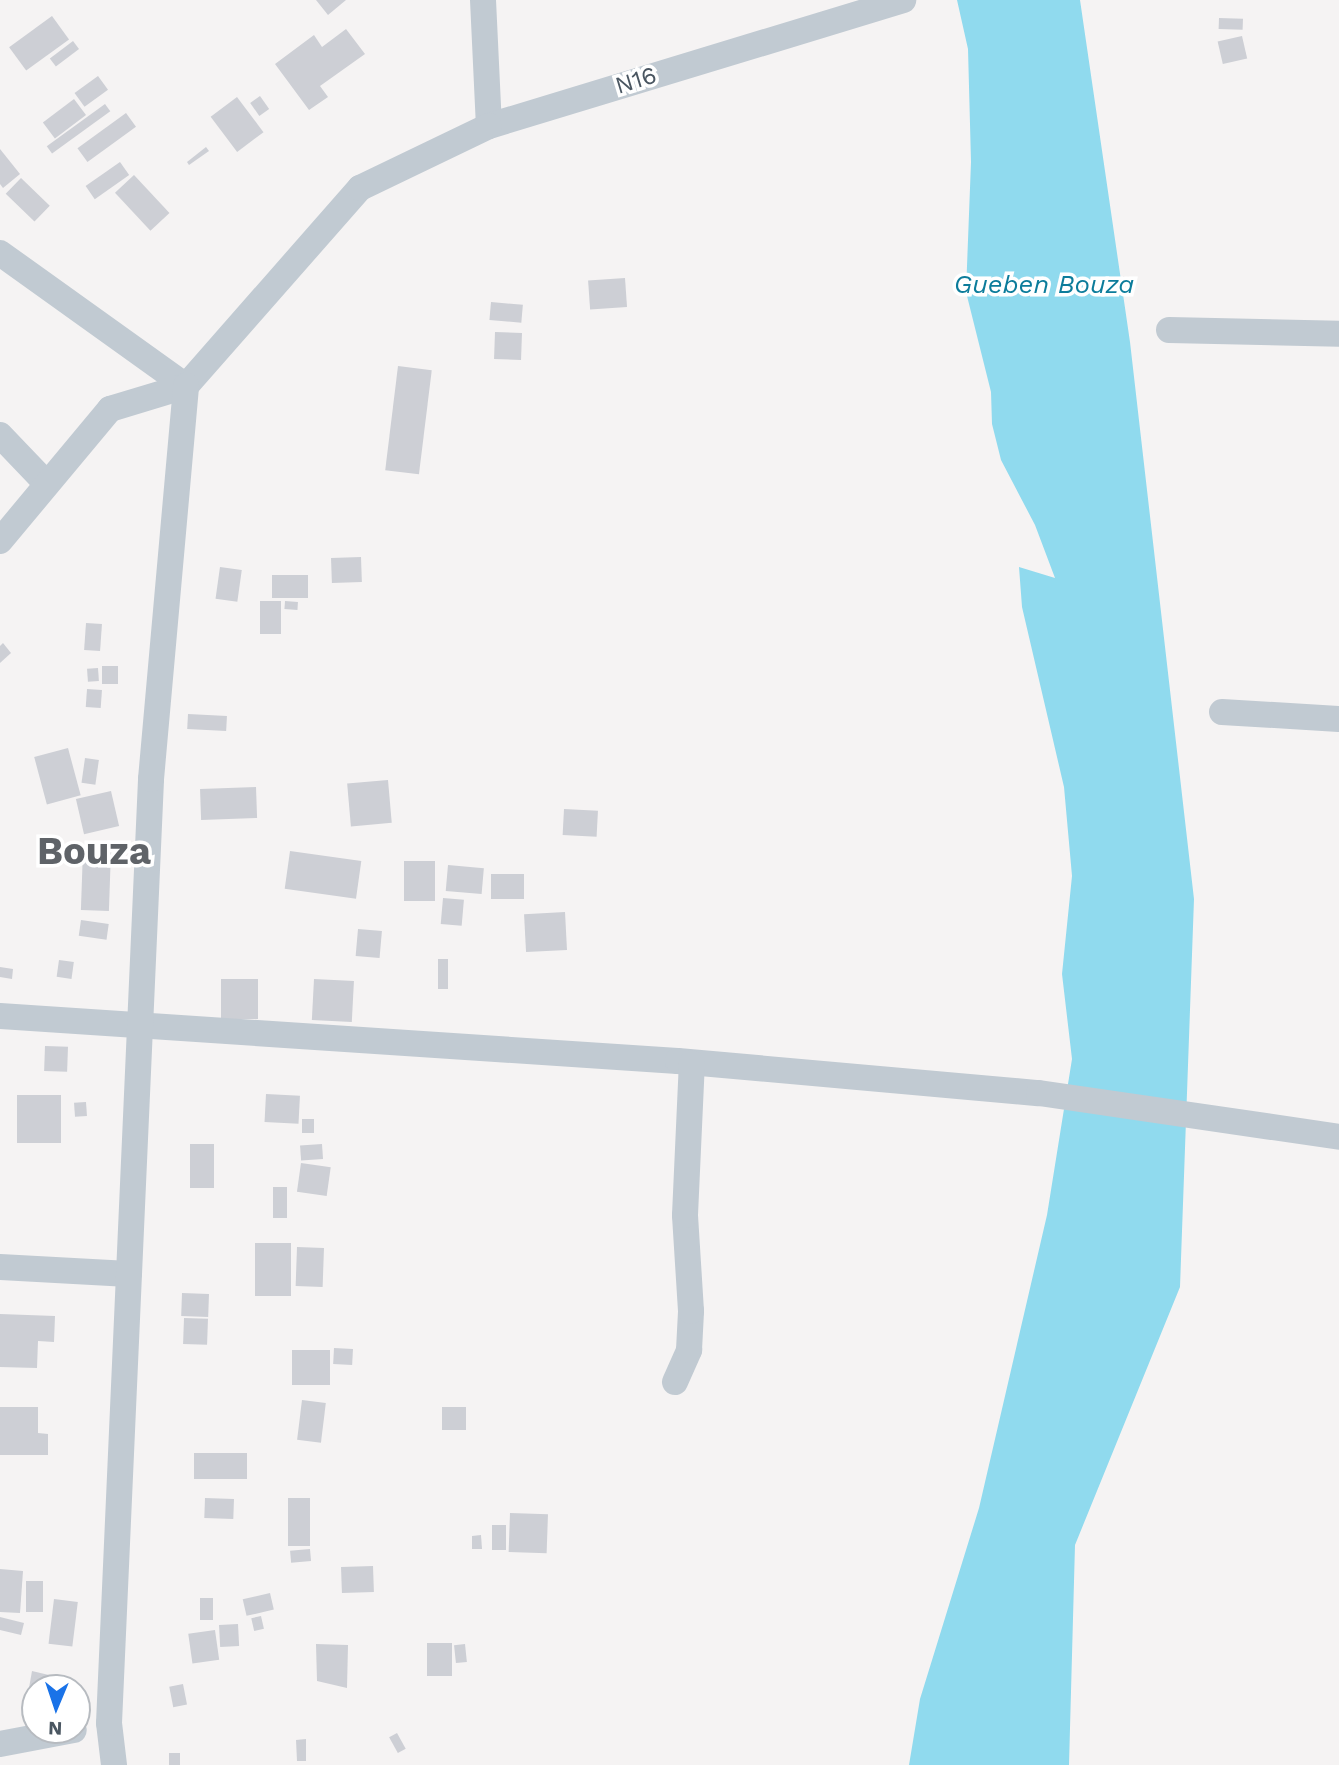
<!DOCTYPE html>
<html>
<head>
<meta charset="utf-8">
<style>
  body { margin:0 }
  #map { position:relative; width:1339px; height:1765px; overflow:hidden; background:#f5f3f3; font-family:"Work Sans",sans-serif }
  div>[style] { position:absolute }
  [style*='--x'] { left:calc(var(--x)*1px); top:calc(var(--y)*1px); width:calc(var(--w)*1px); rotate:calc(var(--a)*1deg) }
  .water>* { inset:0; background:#90daee }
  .building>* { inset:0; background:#cdcfd5; transform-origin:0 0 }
  .minor>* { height:26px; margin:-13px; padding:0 13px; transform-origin:13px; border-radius:13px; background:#c1cad2 }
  span { translate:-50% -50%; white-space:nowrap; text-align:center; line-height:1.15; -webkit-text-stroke:7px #fff; paint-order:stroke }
  .street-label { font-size:24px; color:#4a5661 }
  .water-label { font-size:26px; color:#0c7c9b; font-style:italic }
  .town-label { font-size:38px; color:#5f6368; font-weight:700 }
  .north { position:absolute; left:21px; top:1674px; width:70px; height:70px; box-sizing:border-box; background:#fff; border:2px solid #b7bbc0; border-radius:50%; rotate:182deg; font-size:19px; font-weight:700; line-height:28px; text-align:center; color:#4a5661 }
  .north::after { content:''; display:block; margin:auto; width:24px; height:32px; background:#1a73e8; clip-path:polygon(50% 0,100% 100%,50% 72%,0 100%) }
</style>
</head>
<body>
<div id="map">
  <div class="water">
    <div style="clip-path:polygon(957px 0,1080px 0,1130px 342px,1194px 899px,1180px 1287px,1075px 1545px,1069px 1765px,909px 1765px,920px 1699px,979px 1508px,1047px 1215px,1072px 1059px,1062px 974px,1072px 876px,1064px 787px,1022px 607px,1019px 567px,1055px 578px,1035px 525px,1001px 460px,992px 424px,991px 392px,966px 292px,971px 162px,968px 49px)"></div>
  </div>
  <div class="building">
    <div style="clip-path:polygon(316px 0,346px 0,328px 15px)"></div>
    <div style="left:52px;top:16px;width:29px;height:53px;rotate:54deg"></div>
    <div style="left:1219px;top:18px;width:24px;height:11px;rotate:2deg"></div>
    <div style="clip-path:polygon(346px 29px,365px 54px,320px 86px,328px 97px,309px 110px,275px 64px,314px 35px,322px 47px)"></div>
    <div style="left:1242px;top:36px;width:23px;height:25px;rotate:77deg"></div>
    <div style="left:73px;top:41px;width:10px;height:29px;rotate:53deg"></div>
    <div style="left:98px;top:76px;width:17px;height:29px;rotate:54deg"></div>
    <div style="left:260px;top:96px;width:16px;height:12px;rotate:55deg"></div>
    <div style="left:237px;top:97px;width:44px;height:33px;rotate:53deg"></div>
    <div style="left:74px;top:99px;width:20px;height:39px;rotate:53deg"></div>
    <div style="left:105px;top:104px;width:9px;height:72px;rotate:54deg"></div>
    <div style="left:126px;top:113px;width:17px;height:60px;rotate:54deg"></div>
    <div style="clip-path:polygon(206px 147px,209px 151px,189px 165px,187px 162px)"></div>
    <div style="clip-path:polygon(0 149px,20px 174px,3px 188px,0 184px)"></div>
    <div style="left:120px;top:162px;width:16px;height:42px;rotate:55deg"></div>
    <div style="left:134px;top:175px;width:52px;height:26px;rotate:47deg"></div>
    <div style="left:21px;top:178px;width:40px;height:22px;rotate:44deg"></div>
    <div style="left:625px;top:278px;width:29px;height:37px;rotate:86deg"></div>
    <div style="left:491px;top:302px;width:32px;height:18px;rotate:5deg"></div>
    <div style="left:495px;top:332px;width:27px;height:27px;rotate:2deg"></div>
    <div style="left:398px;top:366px;width:34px;height:105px;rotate:7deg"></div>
    <div style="left:361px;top:557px;width:25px;height:30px;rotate:88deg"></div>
    <div style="left:220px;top:567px;width:22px;height:32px;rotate:8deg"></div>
    <div style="left:272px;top:575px;width:36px;height:23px"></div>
    <div style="left:260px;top:601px;width:21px;height:33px"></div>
    <div style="left:285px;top:601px;width:13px;height:8px;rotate:4deg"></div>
    <div style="left:86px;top:623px;width:16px;height:27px;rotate:4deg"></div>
    <div style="clip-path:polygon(3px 643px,11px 653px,0 663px,0 646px)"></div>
    <div style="left:102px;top:666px;width:16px;height:18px"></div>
    <div style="left:98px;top:668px;width:13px;height:11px;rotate:86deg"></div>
    <div style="left:87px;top:689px;width:15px;height:18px;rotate:4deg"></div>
    <div style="left:188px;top:714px;width:39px;height:15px;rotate:3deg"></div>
    <div style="left:68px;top:748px;width:49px;height:35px;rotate:75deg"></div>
    <div style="left:85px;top:758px;width:14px;height:25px;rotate:8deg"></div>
    <div style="left:388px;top:780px;width:43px;height:41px;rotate:85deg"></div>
    <div style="left:256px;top:787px;width:31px;height:56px;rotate:88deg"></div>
    <div style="left:111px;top:791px;width:36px;height:36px;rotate:77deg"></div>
    <div style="left:564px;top:809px;width:34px;height:26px;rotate:3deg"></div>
    <div style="left:83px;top:850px;width:28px;height:60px;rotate:2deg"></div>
    <div style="left:290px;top:851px;width:72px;height:38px;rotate:8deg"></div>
    <div style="left:404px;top:861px;width:31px;height:40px"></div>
    <div style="left:448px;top:865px;width:36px;height:26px;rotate:5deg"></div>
    <div style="left:491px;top:874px;width:33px;height:25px"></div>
    <div style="left:443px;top:898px;width:21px;height:26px;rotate:5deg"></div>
    <div style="left:565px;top:912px;width:38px;height:41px;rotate:87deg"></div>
    <div style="left:81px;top:920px;width:28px;height:16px;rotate:8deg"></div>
    <div style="left:358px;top:929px;width:24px;height:27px;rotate:5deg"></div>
    <div style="left:438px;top:959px;width:10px;height:30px"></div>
    <div style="left:59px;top:960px;width:15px;height:17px;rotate:8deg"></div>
    <div style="clip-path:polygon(0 967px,13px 969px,12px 979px,0 977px)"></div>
    <div style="left:221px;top:979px;width:37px;height:40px"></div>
    <div style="left:314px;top:979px;width:40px;height:41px;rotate:3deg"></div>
    <div style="left:45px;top:1046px;width:23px;height:25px;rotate:2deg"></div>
    <div style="left:266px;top:1094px;width:34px;height:28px;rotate:3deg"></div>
    <div style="left:17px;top:1095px;width:44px;height:48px"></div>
    <div style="left:86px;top:1102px;width:14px;height:12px;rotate:86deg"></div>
    <div style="left:314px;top:1119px;width:14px;height:12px;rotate:90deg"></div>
    <div style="left:190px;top:1144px;width:24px;height:44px"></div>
    <div style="left:322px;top:1144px;width:15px;height:22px;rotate:86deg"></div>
    <div style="left:301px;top:1163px;width:30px;height:29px;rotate:8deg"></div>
    <div style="left:273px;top:1187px;width:14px;height:31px"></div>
    <div style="left:255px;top:1243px;width:36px;height:53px"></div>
    <div style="left:297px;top:1247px;width:27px;height:39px;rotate:2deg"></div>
    <div style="left:182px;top:1293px;width:27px;height:23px;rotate:2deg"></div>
    <div style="clip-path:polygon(0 1314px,55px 1316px,54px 1342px,38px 1341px,37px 1368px,0 1367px)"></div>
    <div style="left:184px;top:1318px;width:24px;height:26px;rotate:2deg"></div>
    <div style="left:334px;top:1348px;width:19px;height:16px;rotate:3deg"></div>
    <div style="left:292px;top:1350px;width:38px;height:35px"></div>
    <div style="left:302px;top:1400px;width:24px;height:40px;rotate:7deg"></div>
    <div style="clip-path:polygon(0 1407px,38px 1407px,38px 1433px,48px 1434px,48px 1455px,0 1455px)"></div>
    <div style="left:442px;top:1407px;width:24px;height:23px"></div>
    <div style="left:194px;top:1453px;width:53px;height:26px"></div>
    <div style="left:205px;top:1498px;width:29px;height:20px;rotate:2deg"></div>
    <div style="left:288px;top:1498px;width:22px;height:48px"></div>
    <div style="left:510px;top:1513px;width:38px;height:39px;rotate:2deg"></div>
    <div style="left:492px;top:1525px;width:14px;height:25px"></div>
    <div style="clip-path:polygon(481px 1535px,482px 1549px,472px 1549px,472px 1536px)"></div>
    <div style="left:310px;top:1549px;width:12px;height:20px;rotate:85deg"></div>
    <div style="left:373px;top:1566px;width:26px;height:32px;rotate:88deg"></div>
    <div style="clip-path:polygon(0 1569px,23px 1571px,20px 1613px,0 1612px)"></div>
    <div style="left:26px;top:1581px;width:17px;height:31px"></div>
    <div style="left:270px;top:1593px;width:17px;height:28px;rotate:77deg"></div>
    <div style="left:200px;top:1598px;width:13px;height:22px"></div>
    <div style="left:54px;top:1599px;width:24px;height:45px;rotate:7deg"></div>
    <div style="left:261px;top:1616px;width:13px;height:10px;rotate:77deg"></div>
    <div style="clip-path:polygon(0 1617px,24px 1623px,21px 1635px,0 1630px)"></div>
    <div style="left:238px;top:1624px;width:22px;height:19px;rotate:87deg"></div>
    <div style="left:215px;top:1630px;width:30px;height:27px;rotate:82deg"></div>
    <div style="left:427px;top:1643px;width:25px;height:33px"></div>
    <div style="clip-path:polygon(316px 1644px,348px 1645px,347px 1688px,317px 1681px)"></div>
    <div style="left:465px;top:1644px;width:18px;height:11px;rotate:84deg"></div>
    <div style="clip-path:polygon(32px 1671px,53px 1676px,51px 1688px,29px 1688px)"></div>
    <div style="left:183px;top:1684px;width:21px;height:14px;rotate:79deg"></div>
    <div style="left:397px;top:1733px;width:18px;height:9px;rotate:61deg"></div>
    <div style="clip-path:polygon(306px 1739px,306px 1761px,297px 1761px,296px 1740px)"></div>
    <div style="left:169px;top:1753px;width:11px;height:12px"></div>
  </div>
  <div class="minor">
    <div style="--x:483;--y:0;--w:126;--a:87.3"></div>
    <div style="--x:489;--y:126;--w:433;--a:-16.9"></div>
    <div style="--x:0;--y:253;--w:229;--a:35.6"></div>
    <div style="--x:1169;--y:330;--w:170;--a:1.3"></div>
    <div style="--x:0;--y:435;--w:65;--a:46.2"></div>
    <div style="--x:0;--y:541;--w:172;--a:-50.2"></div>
    <div style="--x:110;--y:409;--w:79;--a:-16.8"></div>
    <div style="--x:186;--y:386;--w:264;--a:-48.7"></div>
    <div style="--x:360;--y:188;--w:143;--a:-25.7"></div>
    <div style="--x:1222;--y:712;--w:117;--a:3.4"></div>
    <div style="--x:0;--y:1016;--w:679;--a:3.8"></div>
    <div style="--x:678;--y:1061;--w:362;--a:5.1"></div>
    <div style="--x:1039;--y:1093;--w:303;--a:8.3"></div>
    <div style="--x:0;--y:1267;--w:129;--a:3.1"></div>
    <div style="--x:675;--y:1382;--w:35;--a:-66"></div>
    <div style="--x:689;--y:1350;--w:39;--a:-87"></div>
    <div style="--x:691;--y:1311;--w:96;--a:-93.6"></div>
    <div style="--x:685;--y:1215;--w:152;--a:-87.4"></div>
    <div style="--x:0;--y:1744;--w:75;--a:-10.7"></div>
    <div style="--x:114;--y:1765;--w:42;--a:-96.8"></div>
    <div style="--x:109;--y:1723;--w:945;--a:-87.45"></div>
    <div style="--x:151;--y:779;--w:395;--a:-84.9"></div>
  </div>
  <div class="street-label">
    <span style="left:636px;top:81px;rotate:-17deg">N16</span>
  </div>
  <div class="water-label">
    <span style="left:1044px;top:285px">Gueben Bouza</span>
  </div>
  <div class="town-label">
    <span style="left:94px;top:852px">Bouza</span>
  </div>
  <div class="north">N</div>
</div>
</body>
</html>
